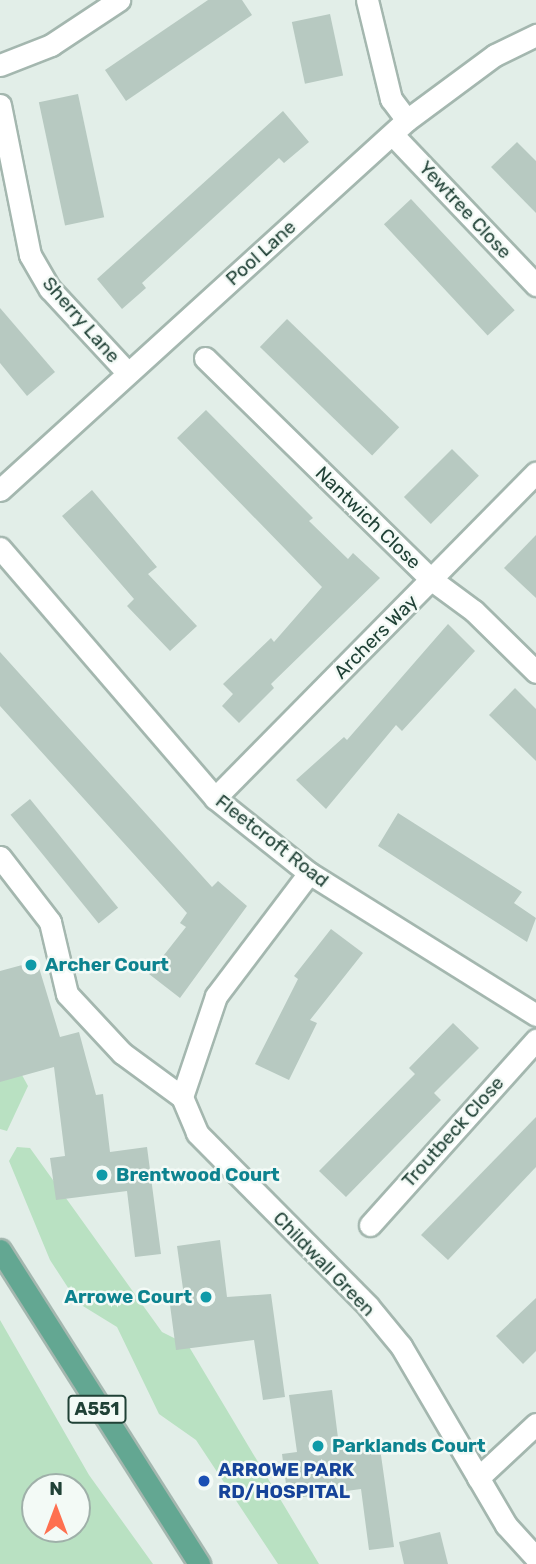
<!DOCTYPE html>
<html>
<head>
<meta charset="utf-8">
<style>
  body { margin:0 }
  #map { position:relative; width:536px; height:1564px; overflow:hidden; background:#e2eee8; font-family:Rubik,sans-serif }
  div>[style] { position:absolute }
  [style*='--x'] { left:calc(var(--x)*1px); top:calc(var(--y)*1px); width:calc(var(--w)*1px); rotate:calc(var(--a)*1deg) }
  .green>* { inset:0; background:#b9e1c2 }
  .building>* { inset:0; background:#b7c9c1; transform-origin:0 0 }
  .roads { filter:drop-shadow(2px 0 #a4b7af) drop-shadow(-2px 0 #a4b7af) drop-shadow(0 2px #a4b7af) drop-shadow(0 -2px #a4b7af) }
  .minor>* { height:21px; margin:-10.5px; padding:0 10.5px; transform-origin:10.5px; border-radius:10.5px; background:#fff }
  .primary>* { height:21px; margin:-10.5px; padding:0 10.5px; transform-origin:10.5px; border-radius:10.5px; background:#63a792 }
  .dots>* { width:19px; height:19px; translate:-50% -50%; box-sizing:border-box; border:4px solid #f3faf6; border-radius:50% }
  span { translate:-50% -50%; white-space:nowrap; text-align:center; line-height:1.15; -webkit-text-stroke:5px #f3faf6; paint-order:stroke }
  .shield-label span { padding:2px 5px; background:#f3faf6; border:2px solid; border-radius:5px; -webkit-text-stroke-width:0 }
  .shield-label { font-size:18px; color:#204136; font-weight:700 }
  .street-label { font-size:19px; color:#204136 }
  .culture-label { font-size:19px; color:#0d838f; font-weight:700 }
  .left { translate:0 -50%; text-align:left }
  .right { translate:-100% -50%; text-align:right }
  .transit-label { font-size:19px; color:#164399; font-weight:700 }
  .north { position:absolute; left:21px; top:1473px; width:70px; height:70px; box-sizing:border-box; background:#f3faf6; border:2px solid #9fb0a9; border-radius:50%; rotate:0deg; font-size:19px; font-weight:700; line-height:28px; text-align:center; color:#204136 }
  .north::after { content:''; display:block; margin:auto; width:24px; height:32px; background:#fe7050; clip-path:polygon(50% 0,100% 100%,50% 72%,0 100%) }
</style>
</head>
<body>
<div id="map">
  <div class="green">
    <div style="clip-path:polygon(0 1054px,17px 1066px,28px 1086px,7px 1131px,0 1129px)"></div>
    <div style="clip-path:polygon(17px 1147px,30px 1148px,162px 1332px,188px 1345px,319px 1564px,278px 1564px,196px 1440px,159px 1414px,117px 1327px,78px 1303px,50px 1260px,9px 1161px)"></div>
    <div style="clip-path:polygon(evenodd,0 1320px,89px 1475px,153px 1564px,0 1564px,0 1320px,35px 1487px,77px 1487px,77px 1529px,35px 1529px,35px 1487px)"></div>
  </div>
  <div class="building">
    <div style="clip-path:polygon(208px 0,242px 0,252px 15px,126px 101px,105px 70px)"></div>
    <div style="left:330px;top:14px;width:63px;height:39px;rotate:78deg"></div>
    <div style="left:78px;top:94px;width:126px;height:40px;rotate:78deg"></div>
    <div style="clip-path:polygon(283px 111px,309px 142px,284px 163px,279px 158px,142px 283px,146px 288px,122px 309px,97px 279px)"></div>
    <div style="clip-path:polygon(517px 142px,536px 161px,536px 213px,491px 167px)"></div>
    <div style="left:411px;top:199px;width:152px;height:37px;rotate:47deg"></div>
    <div style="clip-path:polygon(0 308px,55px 372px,27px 396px,0 363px)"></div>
    <div style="left:287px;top:319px;width:156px;height:39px;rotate:44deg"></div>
    <div style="clip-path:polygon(206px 410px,313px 518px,309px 521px,348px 559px,353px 553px,380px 578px,271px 684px,274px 688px,239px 723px,222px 706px,233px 694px,223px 684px,271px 638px,274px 642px,322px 587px,177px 438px)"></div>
    <div style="left:452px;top:449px;width:38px;height:68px;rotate:45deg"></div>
    <div style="clip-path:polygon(92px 490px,157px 567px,148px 574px,197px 626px,170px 651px,127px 606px,134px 599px,62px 516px)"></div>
    <div style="clip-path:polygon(536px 535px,536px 598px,504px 568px)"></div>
    <div style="clip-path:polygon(448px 624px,475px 651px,402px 731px,396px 725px,326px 809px,296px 780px,344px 737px,347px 740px)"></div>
    <div style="clip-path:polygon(0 652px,212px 887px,218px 881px,247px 906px,180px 998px,149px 974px,186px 927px,180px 923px,187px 913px,0 706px)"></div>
    <div style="clip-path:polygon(515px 688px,536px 709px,536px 761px,489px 715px)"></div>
    <div style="left:30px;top:799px;width:140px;height:25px;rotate:51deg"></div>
    <div style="clip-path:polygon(398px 813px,522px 892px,514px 903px,536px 918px,527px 942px,378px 846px)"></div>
    <div style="clip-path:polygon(331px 929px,363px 953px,310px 1020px,317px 1023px,289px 1080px,255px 1064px,298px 979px,294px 976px)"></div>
    <div style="clip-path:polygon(37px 961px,60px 1037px,79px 1032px,96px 1095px,103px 1094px,110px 1152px,147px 1147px,161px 1254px,135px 1257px,127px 1191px,56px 1200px,50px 1158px,65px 1156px,54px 1067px,0 1082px,0 971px)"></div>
    <div style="clip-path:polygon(453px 1023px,479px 1048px,434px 1093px,441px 1100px,346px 1197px,319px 1171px,415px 1074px,409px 1068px)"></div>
    <div style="clip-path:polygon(536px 1117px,536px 1167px,448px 1260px,421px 1235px)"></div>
    <div style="clip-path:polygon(220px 1240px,227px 1297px,271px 1294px,285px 1397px,263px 1400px,254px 1340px,176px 1350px,170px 1305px,185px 1303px,177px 1246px)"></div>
    <div style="clip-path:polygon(536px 1298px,536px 1351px,523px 1364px,496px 1336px)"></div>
    <div style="clip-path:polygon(332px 1390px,339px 1446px,379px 1441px,394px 1547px,369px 1550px,361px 1489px,288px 1499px,282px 1454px,297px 1452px,289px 1395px)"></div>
    <div style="clip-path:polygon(440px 1532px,448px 1564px,404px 1564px,399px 1542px)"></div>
  </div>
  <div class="roads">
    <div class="minor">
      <div style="--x:367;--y:0;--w:102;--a:76.4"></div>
      <div style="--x:391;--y:99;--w:26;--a:53"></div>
      <div style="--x:0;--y:65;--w:55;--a:-21.4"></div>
      <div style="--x:51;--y:45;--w:82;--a:-33.5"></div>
      <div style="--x:0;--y:105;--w:153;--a:78.7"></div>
      <div style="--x:30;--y:255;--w:39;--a:60"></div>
      <div style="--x:50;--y:289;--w:112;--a:47.2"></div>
      <div style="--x:394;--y:136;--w:206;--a:46.4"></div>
      <div style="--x:205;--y:358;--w:318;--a:44.4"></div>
      <div style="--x:432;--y:580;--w:52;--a:36.4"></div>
      <div style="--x:474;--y:611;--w:87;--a:44.5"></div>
      <div style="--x:0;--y:490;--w:550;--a:-42.27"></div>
      <div style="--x:407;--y:120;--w:109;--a:-36.5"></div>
      <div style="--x:495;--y:55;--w:46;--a:-26"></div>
      <div style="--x:0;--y:548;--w:330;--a:49.3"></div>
      <div style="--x:215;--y:798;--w:120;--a:38.6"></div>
      <div style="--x:309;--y:873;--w:268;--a:32"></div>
      <div style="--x:215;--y:798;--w:457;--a:-45.4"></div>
      <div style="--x:0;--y:857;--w:82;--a:52.4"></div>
      <div style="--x:50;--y:922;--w:74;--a:76.7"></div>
      <div style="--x:67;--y:994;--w:81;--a:47"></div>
      <div style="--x:122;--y:1053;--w:74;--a:36.3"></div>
      <div style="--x:182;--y:1097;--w:39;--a:67"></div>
      <div style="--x:197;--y:1133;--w:243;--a:45.3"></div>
      <div style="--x:368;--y:1306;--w:52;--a:50.5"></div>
      <div style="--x:401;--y:1346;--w:208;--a:59.6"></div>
      <div style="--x:506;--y:1525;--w:45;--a:47.7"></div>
      <div style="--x:182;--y:1097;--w:107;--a:-71.4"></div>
      <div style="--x:216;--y:996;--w:154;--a:-52.9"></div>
      <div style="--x:370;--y:1225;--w:249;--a:-48.1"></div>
      <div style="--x:478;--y:1478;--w:79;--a:-43"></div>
    </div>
    <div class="primary">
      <div style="--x:0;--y:1250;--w:372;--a:57.6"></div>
    </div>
  </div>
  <div class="dots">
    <div style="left:31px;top:965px;background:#0f9aa8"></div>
    <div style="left:102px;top:1175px;background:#0f9aa8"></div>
    <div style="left:206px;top:1297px;background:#0f9aa8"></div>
    <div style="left:318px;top:1446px;background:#0f9aa8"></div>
    <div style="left:204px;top:1481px;background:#1a4fb4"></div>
  </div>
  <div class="shield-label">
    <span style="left:97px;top:1409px">A551</span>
  </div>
  <div class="street-label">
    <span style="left:465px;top:210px;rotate:47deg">Yewtree Close</span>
    <span style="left:261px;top:253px;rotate:-42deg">Pool Lane</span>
    <span style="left:81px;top:320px;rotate:49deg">Sherry Lane</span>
    <span style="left:368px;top:518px;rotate:44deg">Nantwich Close</span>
    <span style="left:376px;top:637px;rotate:-45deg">Archers Way</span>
    <span style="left:272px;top:841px;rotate:38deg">Fleetcroft Road</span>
    <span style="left:453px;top:1132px;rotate:-48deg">Troutbeck Close</span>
    <span style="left:324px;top:1264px;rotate:46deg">Childwall Green</span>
  </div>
  <div class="culture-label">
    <span class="left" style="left:45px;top:965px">Archer Court</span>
    <span class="left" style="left:116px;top:1175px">Brentwood Court</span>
    <span class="right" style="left:192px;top:1297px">Arrowe Court</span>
    <span class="left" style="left:332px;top:1446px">Parklands Court</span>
  </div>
  <div class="transit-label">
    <span class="left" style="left:218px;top:1481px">ARROWE PARK<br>RD/HOSPITAL</span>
  </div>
  <div class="north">N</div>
</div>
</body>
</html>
